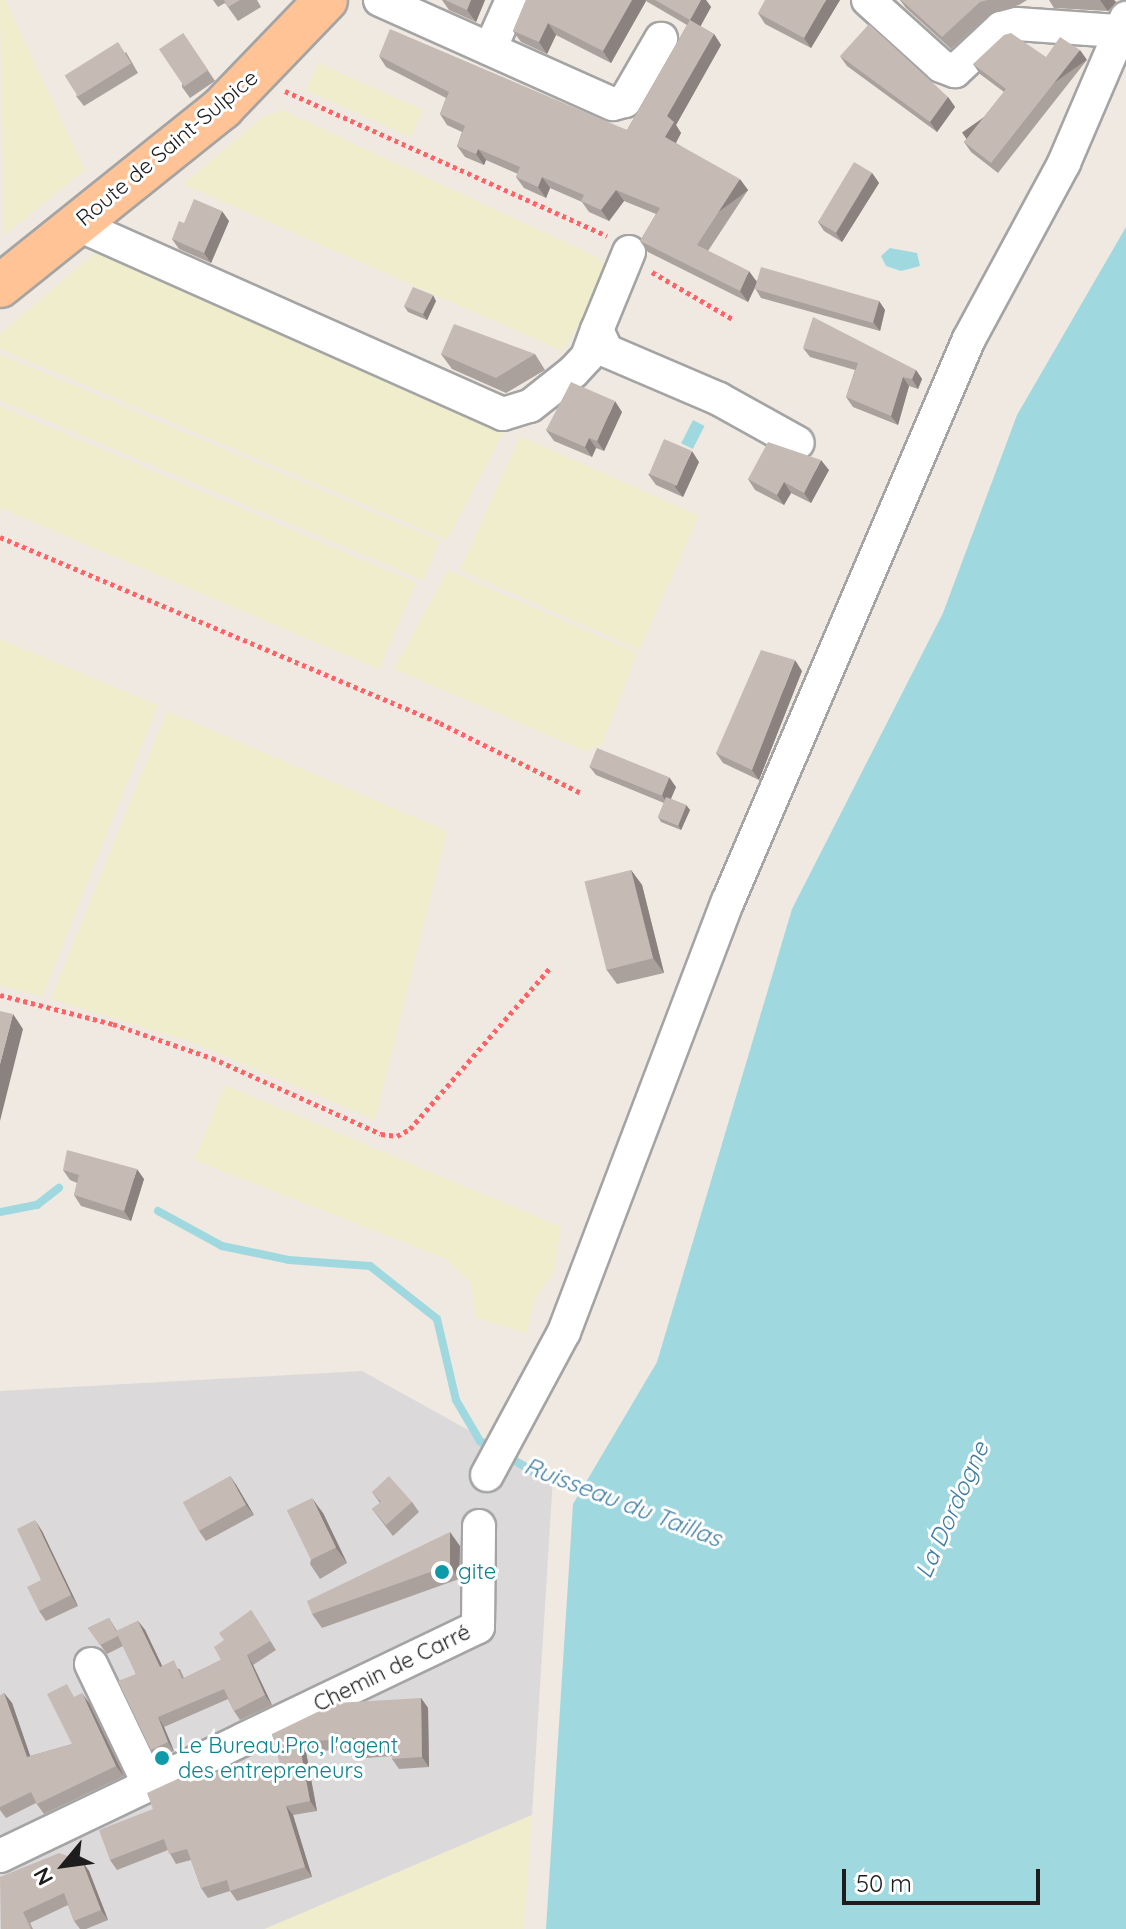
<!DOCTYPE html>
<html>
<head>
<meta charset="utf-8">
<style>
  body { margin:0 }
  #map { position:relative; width:1126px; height:1929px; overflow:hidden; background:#efe9e2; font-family:Quicksand,sans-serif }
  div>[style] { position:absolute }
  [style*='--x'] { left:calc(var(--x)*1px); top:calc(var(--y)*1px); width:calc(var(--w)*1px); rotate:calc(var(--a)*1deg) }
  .residential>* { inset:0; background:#dbd9da }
  .farmland>* { inset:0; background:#efedcc; transform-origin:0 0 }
  .water>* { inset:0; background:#9fd9df; transform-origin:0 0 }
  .stream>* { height:8px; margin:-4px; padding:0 4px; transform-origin:4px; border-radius:4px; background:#9fd9df }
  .path>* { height:5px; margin-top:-2.5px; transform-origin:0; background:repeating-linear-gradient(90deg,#ff6267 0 4px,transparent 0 8px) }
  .roads { filter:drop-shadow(2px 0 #a4a4a4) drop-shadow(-2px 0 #a4a4a4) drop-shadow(0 2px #a4a4a4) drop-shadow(0 -2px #a4a4a4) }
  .minor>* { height:32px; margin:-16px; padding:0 16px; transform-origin:16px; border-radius:16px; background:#fff }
  .major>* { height:42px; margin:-21px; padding:0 21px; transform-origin:21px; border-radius:21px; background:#ffc396 }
  .wall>* { inset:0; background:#aaa09c }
  .shaded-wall>* { inset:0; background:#8b827f; transform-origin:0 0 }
  .building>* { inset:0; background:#c6bab5; transform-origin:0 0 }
  .dots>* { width:22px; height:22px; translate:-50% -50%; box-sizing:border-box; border:4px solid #fff; border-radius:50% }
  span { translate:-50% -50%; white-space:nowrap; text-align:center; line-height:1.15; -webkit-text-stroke:6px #fff; paint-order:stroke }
  .street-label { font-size:22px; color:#1d1d1d }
  .culture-label { font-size:22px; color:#0d838f }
  .left { translate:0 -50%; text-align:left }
  .water-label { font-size:24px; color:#407da1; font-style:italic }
  .north { position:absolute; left:24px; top:1825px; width:80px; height:80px; -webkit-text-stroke:6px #fff; paint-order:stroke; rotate:241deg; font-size:22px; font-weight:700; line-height:32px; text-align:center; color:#1d1d1d }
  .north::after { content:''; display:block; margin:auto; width:28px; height:36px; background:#1d1d1d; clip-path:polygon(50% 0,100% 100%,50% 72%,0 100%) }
  .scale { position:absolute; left:842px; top:1869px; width:198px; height:36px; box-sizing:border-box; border:4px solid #1d1d1d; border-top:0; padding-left:10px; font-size:24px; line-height:28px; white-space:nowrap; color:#1d1d1d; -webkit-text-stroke:6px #fff; paint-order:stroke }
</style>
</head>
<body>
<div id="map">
  <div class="residential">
    <div style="clip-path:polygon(362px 1371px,553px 1477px,532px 1815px,265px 1929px,0 1929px,0 1391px)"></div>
  </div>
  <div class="farmland">
    <div style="clip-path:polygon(0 0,5px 0,85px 170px,4px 235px)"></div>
    <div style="left:318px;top:63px;width:115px;height:30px;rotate:24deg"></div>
    <div style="clip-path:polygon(282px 110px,599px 258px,610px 274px,562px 351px,183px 184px,263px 117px)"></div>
    <div style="clip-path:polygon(95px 253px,506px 428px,447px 540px,0 349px,0 334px)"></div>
    <div style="left:0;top:354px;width:478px;height:43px;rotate:23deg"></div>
    <div style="left:0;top:406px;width:452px;height:94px;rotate:23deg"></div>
    <div style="left:520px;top:436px;width:196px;height:147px;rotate:24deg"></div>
    <div style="clip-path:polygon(448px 570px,637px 653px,602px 745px,585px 751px,394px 669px)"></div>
    <div style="clip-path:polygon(0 639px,158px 705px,42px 997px,0 985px)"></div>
    <div style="clip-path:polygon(167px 711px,447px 831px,375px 1120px,194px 1043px,51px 999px)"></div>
    <div style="clip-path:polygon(225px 1085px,561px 1227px,554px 1272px,534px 1300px,527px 1333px,476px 1318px,471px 1283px,446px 1259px,194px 1160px)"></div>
    <div style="clip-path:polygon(532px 1815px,524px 1929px,265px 1929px)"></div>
  </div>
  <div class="water">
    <div style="clip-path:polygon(1126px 227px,1126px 1929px,546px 1929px,573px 1504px,657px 1362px,792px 909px,943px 613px,1017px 415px)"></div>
    <div style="clip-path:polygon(890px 248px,917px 253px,920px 266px,901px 271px,886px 266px,881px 256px)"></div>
    <div style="left:693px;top:420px;width:13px;height:26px;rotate:27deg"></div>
  </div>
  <div class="stream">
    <div style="--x:158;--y:1211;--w:73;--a:28.7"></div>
    <div style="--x:222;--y:1246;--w:68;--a:11.8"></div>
    <div style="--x:289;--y:1260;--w:81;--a:4.2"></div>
    <div style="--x:370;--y:1266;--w:85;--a:38.3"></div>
    <div style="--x:437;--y:1319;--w:83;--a:76.8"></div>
    <div style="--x:456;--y:1400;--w:48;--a:59.7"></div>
    <div style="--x:480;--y:1441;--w:16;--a:30"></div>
    <div style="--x:0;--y:1212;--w:38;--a:-11"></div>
    <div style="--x:37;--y:1205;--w:28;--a:-38"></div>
    <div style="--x:506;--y:1456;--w:45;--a:29.4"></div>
    <div style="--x:545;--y:1478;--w:46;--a:19.2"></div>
  </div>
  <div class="path">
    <div style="--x:285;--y:91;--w:353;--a:24.2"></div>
    <div style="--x:652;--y:272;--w:95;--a:30.3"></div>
    <div style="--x:0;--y:537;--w:478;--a:22.9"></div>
    <div style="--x:440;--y:723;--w:157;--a:26.4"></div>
    <div style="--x:0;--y:995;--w:117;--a:14.4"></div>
    <div style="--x:113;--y:1024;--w:105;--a:19"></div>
    <div style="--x:212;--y:1058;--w:185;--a:24.2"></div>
    <div style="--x:381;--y:1134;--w:16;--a:7"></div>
    <div style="--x:397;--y:1136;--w:15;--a:-28"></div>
    <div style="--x:410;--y:1129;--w:213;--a:-49"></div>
  </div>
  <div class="roads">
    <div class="minor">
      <div style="--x:380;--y:0;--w:255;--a:24.1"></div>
      <div style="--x:613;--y:104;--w:12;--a:-14"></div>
      <div style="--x:625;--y:101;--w:72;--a:-59.9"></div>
      <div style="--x:868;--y:0;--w:98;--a:42.1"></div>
      <div style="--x:941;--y:66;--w:15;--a:20"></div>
      <div style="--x:955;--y:71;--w:63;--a:-43.1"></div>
      <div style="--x:1001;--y:28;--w:16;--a:-14"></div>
      <div style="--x:1017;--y:24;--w:100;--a:4"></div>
      <div style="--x:490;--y:49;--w:54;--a:-65.8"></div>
      <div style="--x:76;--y:224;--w:467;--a:24"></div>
      <div style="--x:503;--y:414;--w:28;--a:-17"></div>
      <div style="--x:530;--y:406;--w:55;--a:-38.3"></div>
      <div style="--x:573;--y:372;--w:21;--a:-47"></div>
      <div style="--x:587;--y:357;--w:29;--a:-70"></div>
      <div style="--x:629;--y:252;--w:84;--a:112.3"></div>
      <div style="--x:597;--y:330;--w:23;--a:65"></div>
      <div style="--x:607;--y:351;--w:122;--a:23.2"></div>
      <div style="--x:719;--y:399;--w:90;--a:29.1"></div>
      <div style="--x:487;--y:1475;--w:162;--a:-61.7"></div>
      <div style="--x:564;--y:1332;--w:461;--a:-69.2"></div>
      <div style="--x:728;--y:901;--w:611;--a:-66.79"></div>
      <div style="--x:969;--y:339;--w:200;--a:-61.6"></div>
      <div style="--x:1064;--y:163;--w:158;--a:-66.8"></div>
      <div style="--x:91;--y:1664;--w:134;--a:64.4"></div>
      <div style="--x:0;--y:1856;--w:530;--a:-25.6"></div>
      <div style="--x:478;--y:1627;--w:101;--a:-89.4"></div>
    </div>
    <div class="major">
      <div style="--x:0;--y:286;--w:285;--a:-38.7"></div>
      <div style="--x:222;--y:108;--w:150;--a:-46.1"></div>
    </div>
  </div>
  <div class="wall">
    <div style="clip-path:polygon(213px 0,257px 0,261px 7px,238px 21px,225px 3px,218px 7px)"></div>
    <div style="clip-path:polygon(442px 0,485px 0,476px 22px,449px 10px)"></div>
    <div style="clip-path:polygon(526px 0,706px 0,711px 7px,700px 26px,714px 34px,721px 45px,676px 125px,681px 133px,676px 143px,748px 190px,708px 251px,757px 281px,879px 301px,885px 310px,880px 331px,761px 298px,755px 288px,748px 302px,648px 252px,640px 241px,656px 214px,624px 201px,609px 221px,589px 212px,582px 202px,550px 188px,546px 198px,524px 188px,516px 177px,518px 174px,486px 160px,484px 165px,465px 157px,457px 146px,462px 132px,447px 125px,440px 114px,446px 98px,386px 67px,379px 56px,627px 130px,687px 25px,646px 1px,611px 63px,556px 35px,547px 54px,521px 42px,513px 31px)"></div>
    <div style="clip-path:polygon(840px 0,811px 48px,765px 24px,758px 13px)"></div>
    <div style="clip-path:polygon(900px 0,1027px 0,1019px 5px,989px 14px,951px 49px,906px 8px)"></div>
    <div style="clip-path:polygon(1049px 0,1114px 0,1116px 2px,1108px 11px,1054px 8px)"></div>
    <div style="clip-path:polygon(183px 33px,215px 81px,190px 98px,182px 87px)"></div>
    <div style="clip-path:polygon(126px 52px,138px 73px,84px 106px,76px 96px)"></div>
    <div style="clip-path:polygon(840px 56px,948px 97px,955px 107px,937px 132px,847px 66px)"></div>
    <div style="clip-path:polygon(1046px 57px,1087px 60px,998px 173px,971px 152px,964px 142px,1004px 92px,980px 74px,973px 64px)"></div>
    <div style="clip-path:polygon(872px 173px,879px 183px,842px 242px,824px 231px,818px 222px)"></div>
    <div style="clip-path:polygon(229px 221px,211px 263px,179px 249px,172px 239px)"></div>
    <div style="clip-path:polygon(436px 301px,427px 320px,408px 312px,404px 306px)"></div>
    <div style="clip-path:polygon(803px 348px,916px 370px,922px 379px,918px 389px,909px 386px,898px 425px,853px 407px,846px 397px,855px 370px,810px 357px)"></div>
    <div style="clip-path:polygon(441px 354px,535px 354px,545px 370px,506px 393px,452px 369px)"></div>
    <div style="clip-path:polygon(622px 412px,604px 451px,596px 448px,592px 457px,554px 441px,546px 430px)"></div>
    <div style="clip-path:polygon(699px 462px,683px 497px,656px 485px,648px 474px)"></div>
    <div style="clip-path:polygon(829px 470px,811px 503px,791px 493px,784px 505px,755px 490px,748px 479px)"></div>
    <div style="clip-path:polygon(802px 671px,759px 780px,723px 763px,716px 753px)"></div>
    <div style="clip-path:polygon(589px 766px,676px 787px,671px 799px,686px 805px,690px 810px,681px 830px,661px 822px,658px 817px,664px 803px,596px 775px)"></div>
    <div style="clip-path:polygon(631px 870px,642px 885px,664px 973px,617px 984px,606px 969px)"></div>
    <div style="clip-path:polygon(63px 1170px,144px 1179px,131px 1221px,81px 1206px,74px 1195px,77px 1183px,70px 1180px)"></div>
    <div style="clip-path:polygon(230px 1476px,254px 1515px,206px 1541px,199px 1531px)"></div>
    <div style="clip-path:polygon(372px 1492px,412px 1502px,419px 1512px,393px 1536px,372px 1509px,380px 1503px)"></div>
    <div style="clip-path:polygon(323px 1513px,347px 1563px,320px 1579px,310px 1564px)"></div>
    <div style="clip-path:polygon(42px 1531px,78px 1606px,46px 1621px,39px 1611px,41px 1580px)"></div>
    <div style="clip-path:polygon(460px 1546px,459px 1579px,322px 1628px,312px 1614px)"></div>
    <div style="clip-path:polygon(251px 1610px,276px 1650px,253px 1665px,272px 1705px,240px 1720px,234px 1711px,228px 1699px,164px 1727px,174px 1751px,158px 1759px,151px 1750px,136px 1674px,123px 1646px,107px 1654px,88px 1628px,109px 1618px,117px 1631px,138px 1621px,145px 1630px,162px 1666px,180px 1669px,184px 1678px,221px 1660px,224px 1640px)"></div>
    <div style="clip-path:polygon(4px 1693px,12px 1703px,30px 1756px,72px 1744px,76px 1696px,89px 1703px,124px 1776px,44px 1814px,36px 1803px,6px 1818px,0 1810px,0 1696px)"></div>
    <div style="clip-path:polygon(421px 1698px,428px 1708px,429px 1767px,399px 1769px,392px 1759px,392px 1756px,366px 1758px,360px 1748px,306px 1752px,317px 1811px,293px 1815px,312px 1877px,237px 1901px,230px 1891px,208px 1898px,201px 1888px,191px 1860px,176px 1864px,168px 1850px,117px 1870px,110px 1860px,153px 1809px,191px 1782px,222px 1770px,226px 1777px,281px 1767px,272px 1734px)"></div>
    <div style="clip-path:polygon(82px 1861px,89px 1871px,108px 1920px,86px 1929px,80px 1929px,74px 1921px,68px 1905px,30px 1923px,33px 1929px,1px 1929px)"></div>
  </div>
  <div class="shaded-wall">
    <div style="clip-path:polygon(471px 0,485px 0,476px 22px,467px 10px)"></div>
    <div style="clip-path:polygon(632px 0,645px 0,646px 1px,611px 63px,603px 51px)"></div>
    <div style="clip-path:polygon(701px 0,706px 0,711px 7px,698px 31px,690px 20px)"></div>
    <div style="clip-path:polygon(826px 0,840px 0,811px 48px,804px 38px)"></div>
    <div style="clip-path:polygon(1100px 0,1114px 0,1116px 2px,1108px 11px)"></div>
    <div style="clip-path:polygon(548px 23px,556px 35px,547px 54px,539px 42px)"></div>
    <div style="clip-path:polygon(714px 34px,721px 45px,676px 125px,681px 133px,673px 148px,665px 137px,667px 116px)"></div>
    <div style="left:1080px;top:50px;width:12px;height:144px;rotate:55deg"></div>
    <div style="clip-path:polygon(948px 97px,955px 107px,937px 132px,930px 122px)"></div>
    <div style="clip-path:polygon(478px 149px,486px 160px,484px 165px,476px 154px)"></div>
    <div style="clip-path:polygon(872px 173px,879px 183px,842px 242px,836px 233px)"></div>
    <div style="clip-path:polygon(542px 177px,550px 188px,546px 198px,538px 187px)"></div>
    <div style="left:740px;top:179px;width:14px;height:79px;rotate:54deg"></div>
    <div style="clip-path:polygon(616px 190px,624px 201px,609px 221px,601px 210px)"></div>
    <div style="clip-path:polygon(222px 211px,229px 221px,211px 263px,204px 253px)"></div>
    <div style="clip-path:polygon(749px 271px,757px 282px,748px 302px,740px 291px)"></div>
    <div style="clip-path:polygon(433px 295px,436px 301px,427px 320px,423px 314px)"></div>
    <div style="clip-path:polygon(879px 301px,885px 310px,880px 331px,873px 322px)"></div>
    <div style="clip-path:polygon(916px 370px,922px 379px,918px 389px,912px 379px)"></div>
    <div style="clip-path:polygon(903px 377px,909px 386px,898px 425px,891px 416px)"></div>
    <div style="clip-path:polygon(615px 401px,622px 412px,604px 451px,597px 441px)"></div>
    <div style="clip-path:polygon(589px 438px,596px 448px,592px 457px,585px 447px)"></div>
    <div style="clip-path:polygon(692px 451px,699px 462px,683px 497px,675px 487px)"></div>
    <div style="clip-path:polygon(821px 460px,829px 470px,811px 503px,804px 493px)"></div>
    <div style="clip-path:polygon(784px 482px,791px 493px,784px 505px,777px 495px)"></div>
    <div style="clip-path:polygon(795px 660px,802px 671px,759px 780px,752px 770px)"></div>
    <div style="clip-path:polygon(669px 777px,676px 787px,668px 805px,662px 795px)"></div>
    <div style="clip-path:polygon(686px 805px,690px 810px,681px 830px,678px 825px)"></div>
    <div style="clip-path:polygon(631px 870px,642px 885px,664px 973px,653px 958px)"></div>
    <div style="clip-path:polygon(13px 1014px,23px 1029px,0 1121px,0 1064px)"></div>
    <div style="clip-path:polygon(137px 1169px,144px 1179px,131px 1221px,124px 1211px)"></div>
    <div style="clip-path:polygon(230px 1476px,237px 1486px,254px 1515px,246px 1505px)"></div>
    <div style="clip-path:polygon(312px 1498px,323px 1513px,347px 1563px,336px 1548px)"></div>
    <div style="clip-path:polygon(35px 1520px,42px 1531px,78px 1606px,71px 1595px)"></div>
    <div style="clip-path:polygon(450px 1532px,460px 1546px,459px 1579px,450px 1565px)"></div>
    <div style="clip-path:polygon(138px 1621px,145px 1630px,167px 1676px,160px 1667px)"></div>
    <div style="clip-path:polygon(247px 1655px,253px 1665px,272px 1705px,265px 1695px)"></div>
    <div style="clip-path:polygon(4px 1693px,12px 1703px,34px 1767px,27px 1757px)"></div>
    <div style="clip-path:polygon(82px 1693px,89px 1703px,124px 1776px,116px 1766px)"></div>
    <div style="clip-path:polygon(421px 1698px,428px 1708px,429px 1767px,422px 1757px)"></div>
    <div style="clip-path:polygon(158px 1717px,164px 1727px,174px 1751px,168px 1742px)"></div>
    <div style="clip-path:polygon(299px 1742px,306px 1752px,317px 1811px,310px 1801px)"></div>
    <div style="clip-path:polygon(286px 1806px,293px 1815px,312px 1877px,305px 1867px)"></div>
    <div style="clip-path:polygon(82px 1861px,89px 1871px,108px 1920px,101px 1910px)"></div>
  </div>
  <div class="building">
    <div style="clip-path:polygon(224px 0,240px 0,228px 7px)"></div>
    <div style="clip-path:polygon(445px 0,471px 0,467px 10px)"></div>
    <div style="clip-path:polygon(526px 0,632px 0,603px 51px,548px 23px,539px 42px,513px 31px)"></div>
    <div style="clip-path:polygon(655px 0,701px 0,690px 20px)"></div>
    <div style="clip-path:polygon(765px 0,826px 0,804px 38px,758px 13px)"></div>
    <div style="clip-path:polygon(901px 0,988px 0,980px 2px,942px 37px)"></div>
    <div style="clip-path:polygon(690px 20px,714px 34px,667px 116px,674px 122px,665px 137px,740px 179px,697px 245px,749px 271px,740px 291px,640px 241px,660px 208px,616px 190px,601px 210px,581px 201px,584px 195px,542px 177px,538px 187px,516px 177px,520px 167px,478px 149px,476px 154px,457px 146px,465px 126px,440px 114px,449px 92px,379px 56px,390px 29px,627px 130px)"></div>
    <div style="clip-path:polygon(869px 24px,948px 97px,930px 122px,840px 56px)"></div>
    <div style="left:183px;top:33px;width:45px;height:29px;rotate:56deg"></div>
    <div style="clip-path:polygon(1011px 33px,1046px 57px,1060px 37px,1080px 50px,991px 163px,964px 142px,1006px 89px,973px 64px,1004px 35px)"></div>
    <div style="left:118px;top:42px;width:25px;height:63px;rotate:58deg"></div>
    <div style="left:854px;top:162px;width:21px;height:70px;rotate:31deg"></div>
    <div style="clip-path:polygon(194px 199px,222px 211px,204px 253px,172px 239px,179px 221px,184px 223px)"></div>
    <div style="left:761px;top:267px;width:123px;height:23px;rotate:16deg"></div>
    <div style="clip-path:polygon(413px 287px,433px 295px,423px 314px,404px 306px)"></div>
    <div style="clip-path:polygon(813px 317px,916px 370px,912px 379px,903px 377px,891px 416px,846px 397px,858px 363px,803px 348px)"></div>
    <div style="clip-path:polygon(454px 324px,535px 354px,496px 378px,441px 354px)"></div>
    <div style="clip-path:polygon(571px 382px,615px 401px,597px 441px,589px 438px,585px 447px,546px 430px)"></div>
    <div style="left:664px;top:439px;width:30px;height:38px;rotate:23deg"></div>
    <div style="clip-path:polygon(768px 442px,821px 460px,804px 493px,784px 482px,777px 495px,748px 479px)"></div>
    <div style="clip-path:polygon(761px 650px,795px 660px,752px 770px,716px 753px)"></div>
    <div style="left:597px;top:748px;width:78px;height:20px;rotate:22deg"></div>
    <div style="left:666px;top:797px;width:22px;height:22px;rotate:22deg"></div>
    <div style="left:631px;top:870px;width:91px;height:48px;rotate:76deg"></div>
    <div style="clip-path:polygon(0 1011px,13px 1014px,0 1064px)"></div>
    <div style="clip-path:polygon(67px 1150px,137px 1169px,124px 1211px,74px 1195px,79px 1175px,63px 1170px)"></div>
    <div style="left:230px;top:1476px;width:33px;height:54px;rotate:61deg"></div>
    <div style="clip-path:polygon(389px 1476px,412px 1502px,386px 1525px,372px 1509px,381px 1502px,372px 1492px)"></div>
    <div style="left:312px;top:1498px;width:55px;height:28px;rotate:64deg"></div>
    <div style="clip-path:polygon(35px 1520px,71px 1595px,39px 1611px,27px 1587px,41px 1580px,17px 1529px)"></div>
    <div style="clip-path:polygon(450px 1532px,450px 1565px,312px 1614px,307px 1601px)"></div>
    <div style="clip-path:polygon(251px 1610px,270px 1641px,247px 1655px,265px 1695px,234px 1711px,224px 1689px,158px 1717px,168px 1742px,151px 1750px,118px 1681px,136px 1674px,118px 1636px,100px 1645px,88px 1628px,109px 1618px,116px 1631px,138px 1621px,160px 1667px,174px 1660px,182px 1679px,221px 1660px,214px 1647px,224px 1640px,219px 1633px)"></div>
    <div style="clip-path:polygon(67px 1684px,74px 1697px,82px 1693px,116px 1766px,37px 1804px,31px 1792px,0 1807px,0 1696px,4px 1693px,27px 1757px,72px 1744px,47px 1694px)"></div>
    <div style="clip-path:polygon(421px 1698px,422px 1757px,392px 1759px,392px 1746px,360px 1748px,359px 1738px,299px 1742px,310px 1801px,286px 1806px,305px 1867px,230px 1891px,227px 1880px,201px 1888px,187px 1849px,169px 1854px,164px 1839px,110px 1860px,99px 1830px,153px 1809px,147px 1793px,186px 1775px,190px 1782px,222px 1770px,223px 1777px,281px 1767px,272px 1734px,336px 1703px)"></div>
    <div style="clip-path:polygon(59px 1853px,82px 1861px,101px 1910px,74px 1921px,64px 1893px,23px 1912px,31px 1929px,1px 1929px,0 1877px)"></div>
  </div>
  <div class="dots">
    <div style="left:442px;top:1572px;background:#0f9aa8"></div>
    <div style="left:162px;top:1758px;background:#0f9aa8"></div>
  </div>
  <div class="street-label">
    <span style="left:167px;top:148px;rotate:-40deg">Route de Saint-Sulpice</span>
    <span style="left:392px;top:1668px;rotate:-26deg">Chemin de Carré</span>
  </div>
  <div class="culture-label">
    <span class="left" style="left:458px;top:1572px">gite</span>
    <span class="left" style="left:178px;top:1758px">Le Bureau.Pro, l'agent<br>des entrepreneurs</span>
  </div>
  <div class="water-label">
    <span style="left:623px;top:1502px;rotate:21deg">Ruisseau du Taillas</span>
    <span style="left:952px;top:1510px;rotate:-66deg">La Dordogne</span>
  </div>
  <div class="north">N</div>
  <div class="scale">50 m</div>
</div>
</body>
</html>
